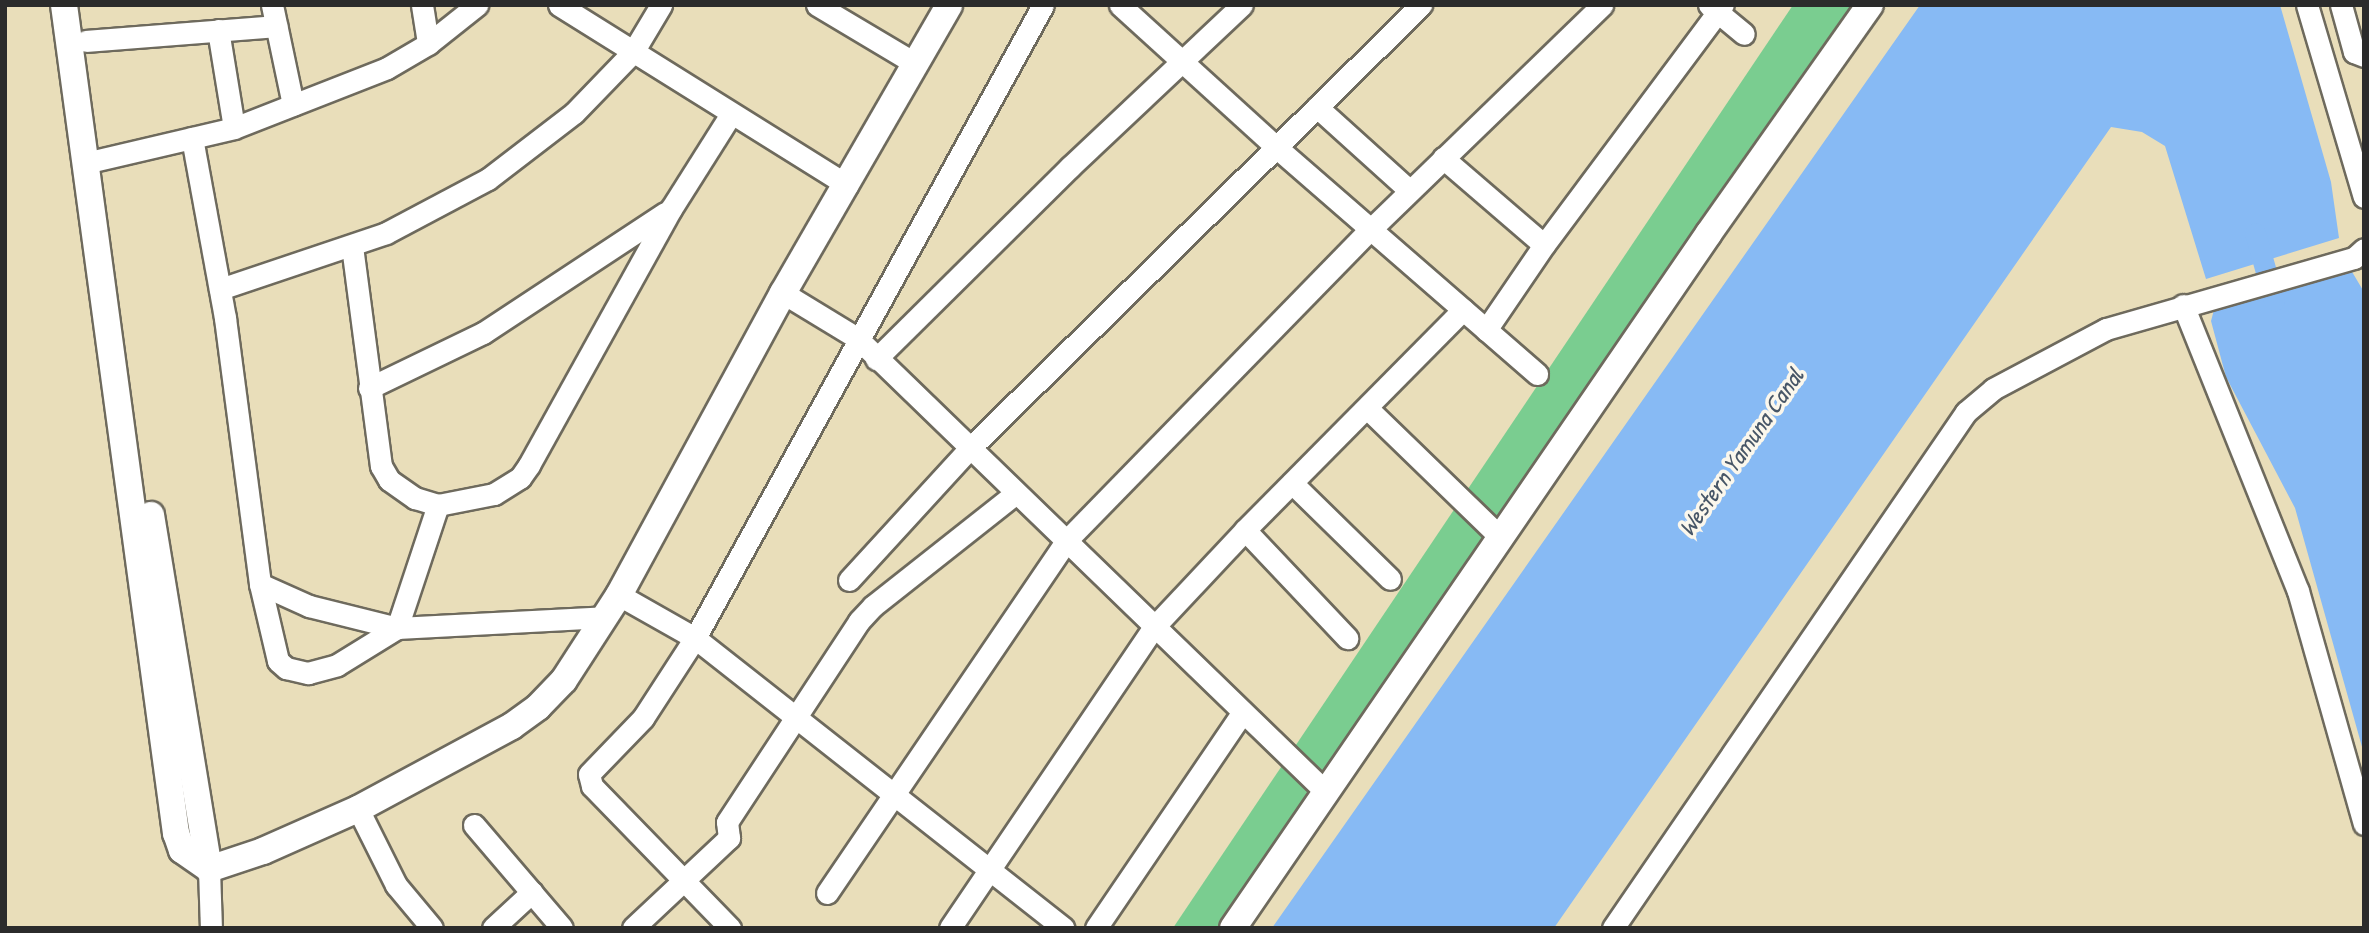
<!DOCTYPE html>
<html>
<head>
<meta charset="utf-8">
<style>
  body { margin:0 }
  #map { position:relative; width:2369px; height:933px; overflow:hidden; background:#e9deba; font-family:"Patrick Hand",sans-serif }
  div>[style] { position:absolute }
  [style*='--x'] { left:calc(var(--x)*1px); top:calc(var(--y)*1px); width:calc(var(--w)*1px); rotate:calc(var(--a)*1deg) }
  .green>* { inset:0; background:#7acd90 }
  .water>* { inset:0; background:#87baf4 }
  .canal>* { height:21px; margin:-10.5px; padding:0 10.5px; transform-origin:10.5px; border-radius:10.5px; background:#87baf4 }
  .roads { filter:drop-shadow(2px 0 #6e6a5d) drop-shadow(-2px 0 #6e6a5d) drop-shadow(0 2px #6e6a5d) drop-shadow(0 -2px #6e6a5d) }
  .minor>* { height:21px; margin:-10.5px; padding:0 10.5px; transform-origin:10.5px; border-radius:10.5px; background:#fff }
  .tertiary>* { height:26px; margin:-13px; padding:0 13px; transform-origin:13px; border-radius:13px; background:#fff }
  span { translate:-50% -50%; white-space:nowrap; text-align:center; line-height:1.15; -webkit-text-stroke:7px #fbf7ec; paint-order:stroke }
  .water-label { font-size:24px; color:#475667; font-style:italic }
  .frame { position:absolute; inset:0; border:7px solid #2b2b2b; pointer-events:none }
</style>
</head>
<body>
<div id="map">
  <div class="green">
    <div style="clip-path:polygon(1793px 5px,1853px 5px,1217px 928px,1173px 928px)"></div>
  </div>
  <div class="water">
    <div style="clip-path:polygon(1920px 5px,2280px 5px,2331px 182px,2339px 238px,2206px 279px,2165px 146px,2142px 132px,2111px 127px,1554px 928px,1272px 928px)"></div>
    <div style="clip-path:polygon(2348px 265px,2364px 292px,2364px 754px,2295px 508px,2226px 377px,2211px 321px,2215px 306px)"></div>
  </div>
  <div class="canal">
    <div style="--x:2255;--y:233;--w:70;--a:74.2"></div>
  </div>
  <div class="roads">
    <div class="minor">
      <div style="--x:272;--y:5;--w:102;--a:78.1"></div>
      <div style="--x:422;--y:5;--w:39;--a:81"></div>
      <div style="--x:559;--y:5;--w:340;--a:32"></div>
      <div style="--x:817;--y:5;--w:115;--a:30.8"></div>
      <div style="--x:1120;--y:5;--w:211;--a:42.3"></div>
      <div style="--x:1276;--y:147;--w:346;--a:41"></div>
      <div style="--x:1709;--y:5;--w:45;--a:39.6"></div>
      <div style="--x:2307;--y:5;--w:200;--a:73.5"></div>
      <div style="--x:2341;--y:5;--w:49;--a:74.5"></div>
      <div style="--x:2354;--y:52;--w:11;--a:22"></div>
      <div style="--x:218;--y:30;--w:99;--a:80.7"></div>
      <div style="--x:86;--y:41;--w:191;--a:-4.5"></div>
      <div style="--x:1317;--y:107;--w:125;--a:42.1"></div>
      <div style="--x:192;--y:138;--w:183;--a:79.6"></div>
      <div style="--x:225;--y:318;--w:268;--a:82.5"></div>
      <div style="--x:260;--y:584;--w:54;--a:24.2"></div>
      <div style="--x:309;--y:606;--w:91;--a:14"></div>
      <div style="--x:397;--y:628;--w:208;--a:-3"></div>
      <div style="--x:1443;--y:158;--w:133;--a:40.7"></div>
      <div style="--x:85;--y:163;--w:153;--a:-13.2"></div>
      <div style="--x:234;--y:128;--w:164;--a:-21.4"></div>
      <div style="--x:387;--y:68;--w:48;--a:-30.3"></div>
      <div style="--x:428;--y:44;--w:63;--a:-38.5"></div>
      <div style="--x:352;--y:246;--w:222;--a:82.5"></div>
      <div style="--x:381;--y:466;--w:16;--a:60"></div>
      <div style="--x:389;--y:480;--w:32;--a:35"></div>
      <div style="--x:415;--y:498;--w:24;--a:17"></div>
      <div style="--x:438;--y:505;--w:57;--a:-11.1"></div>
      <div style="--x:494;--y:494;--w:31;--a:-32"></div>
      <div style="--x:520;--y:478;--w:16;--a:-55"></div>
      <div style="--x:529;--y:465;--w:293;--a:-61"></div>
      <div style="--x:671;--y:209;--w:112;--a:-57.7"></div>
      <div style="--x:220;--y:289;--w:175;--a:-18.6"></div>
      <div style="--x:386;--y:233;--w:115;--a:-27.9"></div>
      <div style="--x:488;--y:179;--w:108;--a:-37.5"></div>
      <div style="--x:574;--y:113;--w:85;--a:-46"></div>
      <div style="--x:633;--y:52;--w:55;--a:-59.2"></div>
      <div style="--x:783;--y:293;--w:87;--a:31.3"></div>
      <div style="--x:857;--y:338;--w:653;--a:44.07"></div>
      <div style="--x:2183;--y:305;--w:308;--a:68.1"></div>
      <div style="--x:2298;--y:591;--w:242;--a:74.2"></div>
      <div style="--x:1486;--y:330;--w:103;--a:-55.7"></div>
      <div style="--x:1544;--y:245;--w:299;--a:-53.3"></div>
      <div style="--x:876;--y:359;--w:273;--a:-44.7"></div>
      <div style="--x:1070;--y:167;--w:236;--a:-43.3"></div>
      <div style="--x:369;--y:388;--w:127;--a:-25.8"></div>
      <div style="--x:483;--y:333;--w:218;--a:-33.4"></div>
      <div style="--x:1367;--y:408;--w:187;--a:44.1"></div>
      <div style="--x:1292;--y:483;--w:137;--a:44.4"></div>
      <div style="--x:1245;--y:530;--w:149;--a:46.6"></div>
      <div style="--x:849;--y:580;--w:178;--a:-47.5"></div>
      <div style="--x:969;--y:449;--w:634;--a:-44.49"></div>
      <div style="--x:260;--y:584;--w:79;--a:76.8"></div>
      <div style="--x:278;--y:661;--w:11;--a:41"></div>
      <div style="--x:286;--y:668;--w:23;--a:13"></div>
      <div style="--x:308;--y:673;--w:30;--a:-15"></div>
      <div style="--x:337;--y:665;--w:70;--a:-31.7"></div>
      <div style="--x:397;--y:628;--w:130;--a:-71.6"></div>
      <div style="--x:619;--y:595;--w:87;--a:29.5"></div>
      <div style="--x:695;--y:638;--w:469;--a:38.2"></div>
      <div style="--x:358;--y:809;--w:85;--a:63.4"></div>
      <div style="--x:396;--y:885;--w:56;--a:50.1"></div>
      <div style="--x:474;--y:825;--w:135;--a:49.5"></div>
      <div style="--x:209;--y:869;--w:59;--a:88.1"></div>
      <div style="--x:827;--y:893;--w:425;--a:-55.8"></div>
      <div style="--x:1066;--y:541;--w:436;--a:-45.7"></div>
      <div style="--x:1371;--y:229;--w:322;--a:-44.1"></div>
      <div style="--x:493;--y:928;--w:53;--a:-42.7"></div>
      <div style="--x:633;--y:928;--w:132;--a:-43.2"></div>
      <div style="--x:729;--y:838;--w:16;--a:-97"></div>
      <div style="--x:727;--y:822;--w:240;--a:-56.7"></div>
      <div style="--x:859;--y:621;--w:21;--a:-47"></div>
      <div style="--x:873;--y:606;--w:181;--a:-38.3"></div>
      <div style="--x:730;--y:928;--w:198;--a:-134.2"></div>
      <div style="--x:592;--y:786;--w:12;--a:-104"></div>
      <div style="--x:589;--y:774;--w:78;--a:-46"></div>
      <div style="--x:643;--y:718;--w:95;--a:-57"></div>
      <div style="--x:695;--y:638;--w:722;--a:-61.2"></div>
      <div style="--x:950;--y:928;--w:364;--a:-55.9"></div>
      <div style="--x:1154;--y:627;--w:133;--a:-46.8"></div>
      <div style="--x:1245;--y:530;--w:310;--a:-45.3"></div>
      <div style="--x:1096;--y:928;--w:260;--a:-55.8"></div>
      <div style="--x:1613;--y:928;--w:625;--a:-55.62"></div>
      <div style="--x:1966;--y:412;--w:35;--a:-40"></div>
      <div style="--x:1993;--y:389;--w:128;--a:-28"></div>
      <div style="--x:2106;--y:329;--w:258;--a:-16"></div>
      <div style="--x:2354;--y:258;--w:13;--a:-42"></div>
    </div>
    <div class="tertiary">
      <div style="--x:64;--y:5;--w:836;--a:82.3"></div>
      <div style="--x:176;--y:833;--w:18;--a:71"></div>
      <div style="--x:182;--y:850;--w:33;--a:35"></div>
      <div style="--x:209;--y:869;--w:57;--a:-18.4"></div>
      <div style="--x:263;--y:851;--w:104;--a:-23.9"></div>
      <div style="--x:358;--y:809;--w:175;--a:-28.3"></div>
      <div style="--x:512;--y:726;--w:32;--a:-36"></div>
      <div style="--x:538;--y:707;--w:37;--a:-46"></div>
      <div style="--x:564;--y:680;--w:101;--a:-57.1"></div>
      <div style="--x:619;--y:595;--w:344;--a:-61.5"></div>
      <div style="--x:783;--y:293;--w:332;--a:-60"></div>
      <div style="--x:151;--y:515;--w:359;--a:80.7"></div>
      <div style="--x:1233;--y:928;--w:842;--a:-55.59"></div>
      <div style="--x:1709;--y:233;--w:279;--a:-54.8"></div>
    </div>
  </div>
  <div class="water-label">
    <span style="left:1741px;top:452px;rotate:-55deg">Western Yamuna Canal</span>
  </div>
  <div class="frame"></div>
</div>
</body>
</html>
